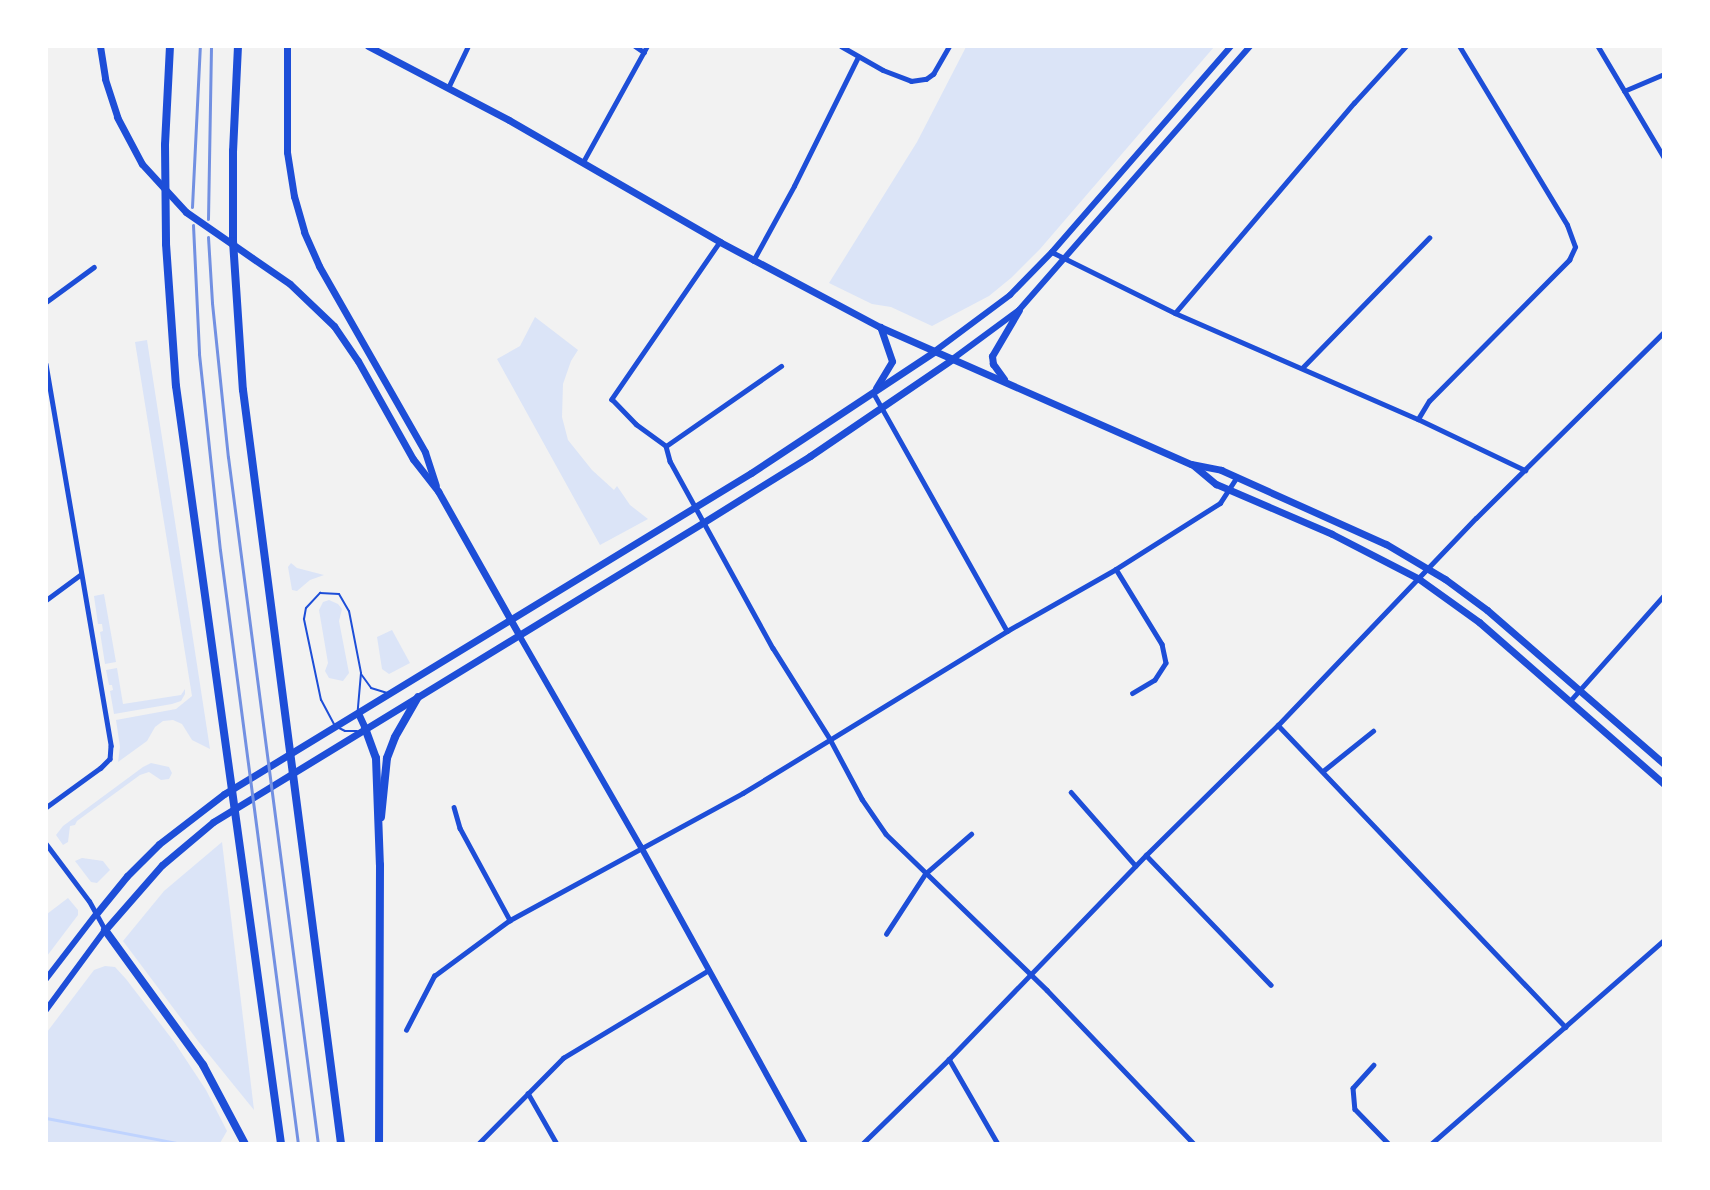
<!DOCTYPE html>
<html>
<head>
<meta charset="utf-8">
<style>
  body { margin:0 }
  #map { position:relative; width:1710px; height:1190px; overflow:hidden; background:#f2f2f2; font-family:"Noto Sans",sans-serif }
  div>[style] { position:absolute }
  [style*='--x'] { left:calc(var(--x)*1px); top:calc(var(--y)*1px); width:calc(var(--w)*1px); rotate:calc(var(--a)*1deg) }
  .green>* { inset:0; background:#dbe4f7 }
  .stream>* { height:3px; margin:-1.5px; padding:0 1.5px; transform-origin:1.5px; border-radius:1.5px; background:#bfd3fe }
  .service>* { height:2px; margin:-1px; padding:0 1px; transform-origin:1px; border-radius:1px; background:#1d4ed8 }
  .minor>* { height:4.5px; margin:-2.25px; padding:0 2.25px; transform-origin:2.25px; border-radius:2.25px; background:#1d4ed8 }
  .tertiary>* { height:5px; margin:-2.5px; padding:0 2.5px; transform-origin:2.5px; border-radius:2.5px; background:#1d4ed8 }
  .secondary>* { height:6px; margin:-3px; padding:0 3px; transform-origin:3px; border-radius:3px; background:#1d4ed8 }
  .primary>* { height:7px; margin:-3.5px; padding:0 3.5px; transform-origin:3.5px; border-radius:3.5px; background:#1d4ed8 }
  .motorway>* { height:8px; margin:-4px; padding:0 4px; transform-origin:4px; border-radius:4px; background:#1d4ed8 }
  .rail>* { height:3px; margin:-1.5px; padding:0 1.5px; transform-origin:1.5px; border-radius:1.5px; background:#7290e2 }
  span { translate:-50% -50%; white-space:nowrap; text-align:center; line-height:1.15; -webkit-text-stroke:6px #fff; paint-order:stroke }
  .frame { position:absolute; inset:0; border:48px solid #fff; pointer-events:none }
</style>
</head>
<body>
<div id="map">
  <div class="green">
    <div style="clip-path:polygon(966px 47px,1214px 47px,1040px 249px,1011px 278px,989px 296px,932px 326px,891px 307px,872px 304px,829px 283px,917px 142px)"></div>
    <div style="clip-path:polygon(535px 317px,578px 350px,571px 361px,563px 384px,562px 417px,568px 440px,592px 470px,614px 490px,617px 486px,630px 505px,648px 519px,600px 545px,497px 359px,520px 346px)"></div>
    <div style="clip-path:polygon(147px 340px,210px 749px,192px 740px,182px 724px,173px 720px,163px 721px,155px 727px,147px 741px,118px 762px,120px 747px,116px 720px,176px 709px,192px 696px,135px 342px)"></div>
    <div style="clip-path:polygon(291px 563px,297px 568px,324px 575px,310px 580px,297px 591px,292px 590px,288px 567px)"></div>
    <div style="clip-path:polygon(104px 594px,116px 662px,105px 664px,100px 632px,103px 631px,102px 624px,98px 624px,94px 596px)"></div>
    <div style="clip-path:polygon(329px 600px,338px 604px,342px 609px,339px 621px,349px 673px,343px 681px,329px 678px,325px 671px,328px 663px,319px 610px,323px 602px)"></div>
    <div style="clip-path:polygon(392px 630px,410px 663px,389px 674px,382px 669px,377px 637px)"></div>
    <div style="clip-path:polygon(117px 668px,123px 704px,181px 695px,185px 689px,185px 694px,181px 701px,172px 704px,114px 714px,110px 691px,113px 690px,112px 685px,109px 685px,106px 670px)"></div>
    <div style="clip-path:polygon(151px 763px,169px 767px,172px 773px,169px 779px,161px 780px,149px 772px,140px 775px,77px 821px,75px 825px,70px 826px,68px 842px,63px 845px,56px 835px,63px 826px,143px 767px)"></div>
    <div style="clip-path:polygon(222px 842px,254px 1110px,198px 1041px,123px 941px,164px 891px)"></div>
    <div style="clip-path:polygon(82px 858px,103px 861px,110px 870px,97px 883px,91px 882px,75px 861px)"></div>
    <div style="clip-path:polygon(68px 898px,78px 910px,78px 915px,47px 956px,47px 914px)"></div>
    <div style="clip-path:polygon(105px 966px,115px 967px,126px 979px,175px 1043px,206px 1090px,227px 1131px,220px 1143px,47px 1143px,47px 1032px,94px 970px)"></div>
  </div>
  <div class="stream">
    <div style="--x:46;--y:1118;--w:138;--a:10.8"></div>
  </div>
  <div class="service">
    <div style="--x:361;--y:674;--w:17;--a:54"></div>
    <div style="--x:371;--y:688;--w:17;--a:17"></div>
    <div style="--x:357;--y:731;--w:12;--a:180"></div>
    <div style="--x:345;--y:731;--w:11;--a:-153"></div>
    <div style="--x:335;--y:726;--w:30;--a:-118"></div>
    <div style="--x:321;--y:700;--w:83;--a:-101.9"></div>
    <div style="--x:304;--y:619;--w:11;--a:-80"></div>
    <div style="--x:306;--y:608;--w:21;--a:-47"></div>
    <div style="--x:320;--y:593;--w:19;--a:3"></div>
    <div style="--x:339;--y:594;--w:20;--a:60"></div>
    <div style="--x:349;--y:611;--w:63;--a:79"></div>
    <div style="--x:361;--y:673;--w:37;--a:95"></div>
  </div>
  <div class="minor">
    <div style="--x:635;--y:46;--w:11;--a:34"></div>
    <div style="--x:841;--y:46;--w:48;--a:29.7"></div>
    <div style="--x:883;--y:70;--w:30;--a:21"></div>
    <div style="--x:911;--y:81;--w:15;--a:-8"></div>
    <div style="--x:926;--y:79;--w:9;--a:-36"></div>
    <div style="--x:933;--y:74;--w:32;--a:-60"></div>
    <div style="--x:1598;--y:46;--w:129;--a:59.3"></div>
    <div style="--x:448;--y:88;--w:47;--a:-64.5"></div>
    <div style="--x:1624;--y:91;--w:43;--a:-23"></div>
    <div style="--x:583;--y:162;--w:132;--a:-61.1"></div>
    <div style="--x:720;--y:242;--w:191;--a:124.5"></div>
    <div style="--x:612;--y:399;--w:35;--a:46"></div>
    <div style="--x:636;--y:424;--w:37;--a:36"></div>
    <div style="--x:666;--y:446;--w:16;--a:75"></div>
    <div style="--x:670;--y:461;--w:213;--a:61.2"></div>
    <div style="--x:773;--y:648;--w:107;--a:57.9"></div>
    <div style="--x:830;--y:739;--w:68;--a:61.9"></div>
    <div style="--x:862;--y:799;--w:42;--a:55.6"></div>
    <div style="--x:886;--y:834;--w:224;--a:44.1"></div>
    <div style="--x:1047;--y:990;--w:213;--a:46.3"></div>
    <div style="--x:1052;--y:252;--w:137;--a:26.4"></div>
    <div style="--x:1175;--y:313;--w:265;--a:23.6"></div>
    <div style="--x:1418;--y:419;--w:119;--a:25.5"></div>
    <div style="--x:753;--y:261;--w:85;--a:-61.3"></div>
    <div style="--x:794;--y:186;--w:144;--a:-63.6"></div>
    <div style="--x:46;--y:302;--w:59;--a:-36.1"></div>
    <div style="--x:1175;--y:313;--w:276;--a:-49.6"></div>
    <div style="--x:1354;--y:103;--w:77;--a:-47.6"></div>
    <div style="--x:46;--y:364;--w:387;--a:80.3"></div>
    <div style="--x:111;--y:746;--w:13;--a:94"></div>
    <div style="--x:110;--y:759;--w:13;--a:135"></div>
    <div style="--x:101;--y:768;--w:68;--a:144"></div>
    <div style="--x:1302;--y:368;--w:182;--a:-45.7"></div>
    <div style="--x:873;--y:392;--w:274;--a:60.7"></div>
    <div style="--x:1418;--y:419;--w:21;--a:-59"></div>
    <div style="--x:1429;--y:401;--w:199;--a:-45.2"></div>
    <div style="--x:1569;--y:260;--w:14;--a:-65"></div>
    <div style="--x:1575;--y:247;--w:23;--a:-110"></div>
    <div style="--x:1567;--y:225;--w:209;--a:-121.1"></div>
    <div style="--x:666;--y:446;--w:140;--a:-34.8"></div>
    <div style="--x:1116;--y:569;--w:88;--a:58.5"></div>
    <div style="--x:1162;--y:644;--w:19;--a:78"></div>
    <div style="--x:1166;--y:663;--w:20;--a:123"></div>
    <div style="--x:1155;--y:680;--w:26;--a:149"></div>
    <div style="--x:46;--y:600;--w:42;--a:-36.3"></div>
    <div style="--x:1570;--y:701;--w:142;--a:-48.4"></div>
    <div style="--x:1278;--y:725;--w:417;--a:46.4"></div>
    <div style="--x:1323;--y:771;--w:64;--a:-38.7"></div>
    <div style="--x:1071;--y:792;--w:98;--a:48.7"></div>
    <div style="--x:454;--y:807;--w:22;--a:74"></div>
    <div style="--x:460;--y:828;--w:105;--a:61.5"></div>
    <div style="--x:1146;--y:855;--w:180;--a:46.1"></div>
    <div style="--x:886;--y:934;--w:72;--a:-57"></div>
    <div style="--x:925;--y:874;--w:61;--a:-41"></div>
    <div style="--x:406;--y:1030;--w:61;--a:-62.6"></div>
    <div style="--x:434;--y:976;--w:94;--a:-36.4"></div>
    <div style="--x:510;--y:920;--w:265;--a:-28.6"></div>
    <div style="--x:743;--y:793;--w:310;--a:-31.5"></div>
    <div style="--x:1007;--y:631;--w:125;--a:-29.6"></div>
    <div style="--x:1116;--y:569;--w:123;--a:-32.4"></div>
    <div style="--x:1220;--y:503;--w:31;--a:-57"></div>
    <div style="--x:949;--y:1059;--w:98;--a:60"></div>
    <div style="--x:1374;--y:1065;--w:31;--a:132"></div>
    <div style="--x:1353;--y:1088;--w:21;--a:85"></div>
    <div style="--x:1355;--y:1109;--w:49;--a:45.8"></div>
    <div style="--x:528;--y:1093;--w:59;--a:60.4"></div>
    <div style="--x:478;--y:1144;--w:121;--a:-45.3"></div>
    <div style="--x:563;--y:1058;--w:170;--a:-31.1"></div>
    <div style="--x:862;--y:1144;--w:122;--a:-44.3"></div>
    <div style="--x:949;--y:1059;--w:284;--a:-46"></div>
    <div style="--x:1146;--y:855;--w:185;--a:-44.6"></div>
    <div style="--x:1278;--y:725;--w:286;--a:-46.3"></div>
    <div style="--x:1476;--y:518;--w:264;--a:-44.7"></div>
    <div style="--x:1431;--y:1144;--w:310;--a:-41.2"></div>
  </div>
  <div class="tertiary">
    <div style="--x:46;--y:844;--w:71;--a:53"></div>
    <div style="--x:89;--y:901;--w:33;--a:61"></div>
  </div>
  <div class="secondary">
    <div style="--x:935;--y:351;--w:94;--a:-36.7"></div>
    <div style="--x:1010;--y:295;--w:60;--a:-45.7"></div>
    <div style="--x:1052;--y:252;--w:273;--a:-49"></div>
    <div style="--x:954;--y:358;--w:81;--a:-36.4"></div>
    <div style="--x:1019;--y:310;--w:351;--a:-48.8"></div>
    <div style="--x:519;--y:635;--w:245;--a:60.1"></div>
    <div style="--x:641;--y:847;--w:339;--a:61.1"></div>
    <div style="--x:46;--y:979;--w:82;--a:-52.4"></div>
    <div style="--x:46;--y:1010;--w:99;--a:-53.6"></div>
  </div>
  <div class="primary">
    <div style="--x:100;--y:46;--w:33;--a:81"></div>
    <div style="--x:105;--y:79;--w:40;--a:72"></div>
    <div style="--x:117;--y:117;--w:53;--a:62"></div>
    <div style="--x:142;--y:164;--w:65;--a:47.5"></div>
    <div style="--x:186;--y:212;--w:126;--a:34.7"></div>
    <div style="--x:290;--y:284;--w:61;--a:43.7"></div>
    <div style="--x:334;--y:326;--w:42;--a:55.6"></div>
    <div style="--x:358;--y:361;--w:112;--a:60.7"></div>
    <div style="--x:413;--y:459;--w:41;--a:52"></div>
    <div style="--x:438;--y:491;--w:165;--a:60.6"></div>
    <div style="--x:287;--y:46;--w:106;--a:90"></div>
    <div style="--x:287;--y:152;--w:45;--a:81"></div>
    <div style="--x:294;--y:196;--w:37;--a:74"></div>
    <div style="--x:304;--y:232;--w:37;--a:66"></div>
    <div style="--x:319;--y:266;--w:214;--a:60.3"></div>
    <div style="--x:425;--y:452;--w:35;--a:72"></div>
    <div style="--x:368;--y:46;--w:159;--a:27.7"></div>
    <div style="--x:509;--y:120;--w:244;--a:30"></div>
    <div style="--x:720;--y:242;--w:181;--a:28"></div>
    <div style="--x:880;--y:327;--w:340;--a:23.8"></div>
    <div style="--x:1191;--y:464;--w:31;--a:11"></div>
    <div style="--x:1221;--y:470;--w:181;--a:24.2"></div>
    <div style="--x:1386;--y:544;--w:69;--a:30.7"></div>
    <div style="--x:1445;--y:579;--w:52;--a:36.4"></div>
    <div style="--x:1487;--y:610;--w:235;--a:41"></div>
    <div style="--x:1004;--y:379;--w:19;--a:-126"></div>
    <div style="--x:993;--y:364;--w:8;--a:-97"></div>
    <div style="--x:992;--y:356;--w:53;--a:-59.6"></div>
    <div style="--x:876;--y:388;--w:31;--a:-59"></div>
    <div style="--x:892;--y:361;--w:36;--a:-109"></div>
    <div style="--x:1193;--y:465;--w:30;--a:40"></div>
    <div style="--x:1216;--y:484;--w:126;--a:23.3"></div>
    <div style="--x:1332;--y:534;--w:98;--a:27.3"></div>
    <div style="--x:1419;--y:579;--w:74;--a:35.6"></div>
    <div style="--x:1479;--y:622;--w:246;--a:41.2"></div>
    <div style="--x:358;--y:713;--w:17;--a:65"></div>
    <div style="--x:96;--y:914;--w:49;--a:-50.8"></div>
    <div style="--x:127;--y:876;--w:45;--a:-45"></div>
    <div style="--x:159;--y:844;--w:82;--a:-37.6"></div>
    <div style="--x:224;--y:794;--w:617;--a:-31.35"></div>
    <div style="--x:751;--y:473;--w:221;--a:-33.5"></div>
    <div style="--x:105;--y:930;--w:86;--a:-48.8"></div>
    <div style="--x:162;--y:865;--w:67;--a:-40.1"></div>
    <div style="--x:213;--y:822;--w:575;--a:-31.42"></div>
    <div style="--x:704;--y:522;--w:125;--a:-31.9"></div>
    <div style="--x:810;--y:456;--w:174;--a:-34.2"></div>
  </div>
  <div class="motorway">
    <div style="--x:170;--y:46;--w:99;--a:92.9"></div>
    <div style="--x:165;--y:145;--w:99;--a:89.4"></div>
    <div style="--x:166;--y:244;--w:142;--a:86"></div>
    <div style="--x:176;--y:386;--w:765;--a:82.11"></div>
    <div style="--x:238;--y:46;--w:105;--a:92.7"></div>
    <div style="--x:233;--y:151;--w:90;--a:90"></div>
    <div style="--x:233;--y:241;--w:149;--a:86.2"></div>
    <div style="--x:243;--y:390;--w:760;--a:82.59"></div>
    <div style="--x:365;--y:728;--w:32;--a:70"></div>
    <div style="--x:376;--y:758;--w:107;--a:87.9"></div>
    <div style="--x:380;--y:865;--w:279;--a:90.2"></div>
    <div style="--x:381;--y:817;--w:59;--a:-84.2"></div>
    <div style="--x:387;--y:758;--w:22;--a:-69"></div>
    <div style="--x:395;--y:737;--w:46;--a:-60.1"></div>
    <div style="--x:105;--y:930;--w:167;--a:54"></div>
    <div style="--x:203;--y:1065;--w:89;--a:62"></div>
  </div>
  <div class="rail">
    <div style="--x:192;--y:207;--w:161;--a:-87.2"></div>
    <div style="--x:208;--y:219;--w:173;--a:-89"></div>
    <div style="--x:193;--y:225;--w:129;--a:87.3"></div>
    <div style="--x:199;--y:354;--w:197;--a:83.9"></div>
    <div style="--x:220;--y:550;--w:599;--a:82.52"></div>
    <div style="--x:208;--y:237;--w:66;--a:86.5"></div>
    <div style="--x:212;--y:303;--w:155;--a:84.1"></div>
    <div style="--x:228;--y:457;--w:693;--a:82.54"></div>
  </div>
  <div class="frame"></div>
</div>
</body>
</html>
